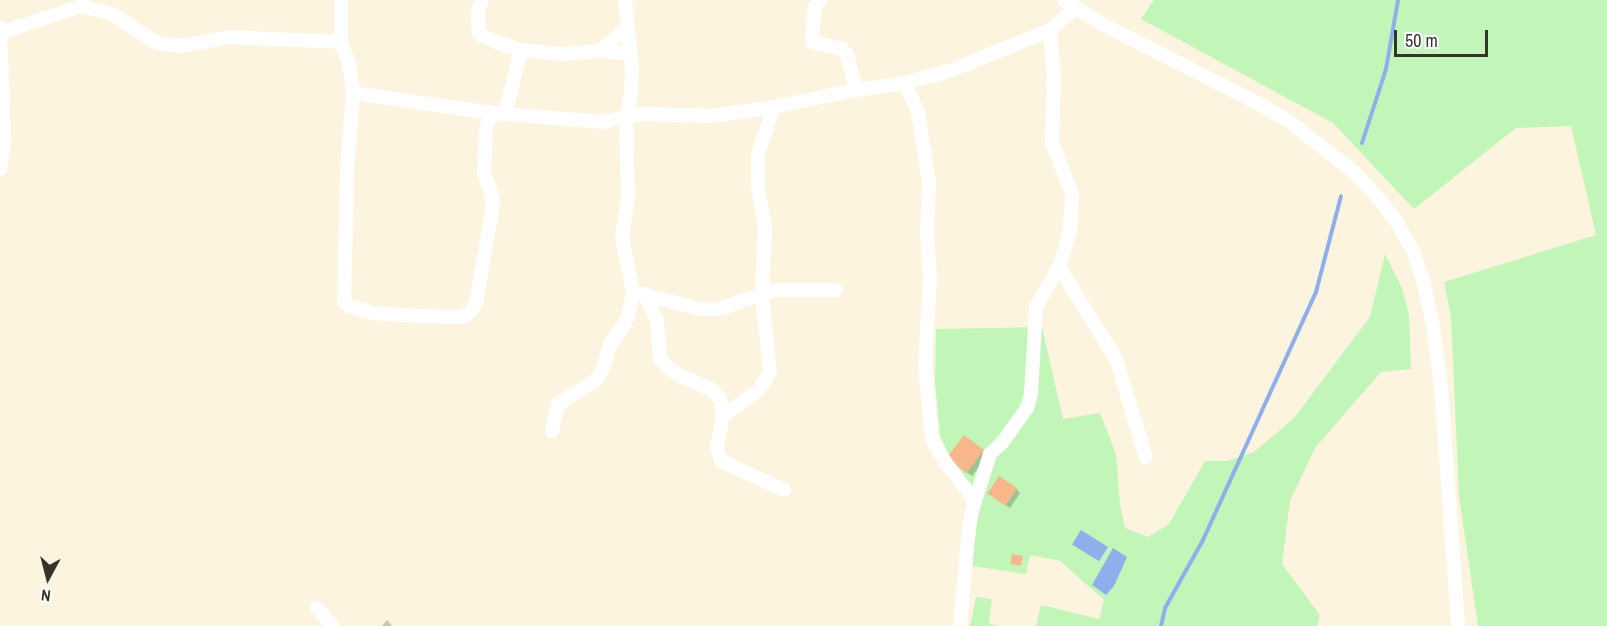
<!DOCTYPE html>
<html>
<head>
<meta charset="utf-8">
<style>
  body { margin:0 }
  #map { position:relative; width:1607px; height:626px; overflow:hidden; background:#fdf4e0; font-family:"Archivo Narrow",sans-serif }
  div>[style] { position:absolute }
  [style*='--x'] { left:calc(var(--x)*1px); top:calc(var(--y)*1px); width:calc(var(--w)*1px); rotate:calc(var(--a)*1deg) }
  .green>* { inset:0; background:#c2f5b8 }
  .water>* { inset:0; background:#8eafec; transform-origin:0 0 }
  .shadow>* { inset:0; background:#0003 }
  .stream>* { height:4px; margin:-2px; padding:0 2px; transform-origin:2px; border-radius:2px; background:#8eafec }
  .building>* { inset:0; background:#f8b68b; transform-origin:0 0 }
  .minor>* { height:14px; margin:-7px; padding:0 7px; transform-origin:7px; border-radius:7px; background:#fff }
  span { translate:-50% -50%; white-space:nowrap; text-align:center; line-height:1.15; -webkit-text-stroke:6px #fff; paint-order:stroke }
  .north { position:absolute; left:18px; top:548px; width:60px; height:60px; -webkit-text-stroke:4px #fff; paint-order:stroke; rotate:187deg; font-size:16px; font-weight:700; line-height:24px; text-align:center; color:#36332b }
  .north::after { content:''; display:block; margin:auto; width:21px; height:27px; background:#36332b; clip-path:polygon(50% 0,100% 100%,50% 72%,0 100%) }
  .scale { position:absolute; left:1394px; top:30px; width:94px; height:27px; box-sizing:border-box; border:3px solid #36332b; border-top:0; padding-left:8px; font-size:18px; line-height:21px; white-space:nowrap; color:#36332b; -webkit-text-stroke:4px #fff; paint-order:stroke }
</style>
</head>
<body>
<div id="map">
  <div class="green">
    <div style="clip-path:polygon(1154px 0,1607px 0,1607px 626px,1478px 626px,1459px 496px,1451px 317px,1444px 282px,1596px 235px,1571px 126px,1516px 128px,1414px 209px,1333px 123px,1141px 19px)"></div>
    <div style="clip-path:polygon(1385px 254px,1402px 288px,1409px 315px,1411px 369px,1381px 372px,1315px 448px,1290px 501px,1282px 564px,1320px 615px,1317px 626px,1036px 626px,1041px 605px,1099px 619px,1104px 600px,1060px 561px,1030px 555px,1026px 574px,972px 566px,977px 523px,940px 435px,935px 382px,936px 329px,1042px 327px,1063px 419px,1100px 413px,1116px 454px,1120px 504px,1125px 528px,1148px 537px,1169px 524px,1205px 461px,1227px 461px,1254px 452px,1294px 418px,1370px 317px)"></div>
    <div style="clip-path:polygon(976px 597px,992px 599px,989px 624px,999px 626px,970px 626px)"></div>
  </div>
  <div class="water">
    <div style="left:1081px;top:530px;width:32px;height:17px;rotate:32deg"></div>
    <div style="clip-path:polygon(1113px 548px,1127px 557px,1114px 586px,1106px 595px,1092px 585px)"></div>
  </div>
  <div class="shadow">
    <div style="clip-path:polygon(964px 438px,987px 455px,972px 476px,953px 462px)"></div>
    <div style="clip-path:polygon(1016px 489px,1020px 493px,1010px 508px,994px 497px)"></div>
    <div style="clip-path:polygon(387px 620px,388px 621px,392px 626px,382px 626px)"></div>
  </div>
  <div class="stream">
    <div style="--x:1362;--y:143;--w:78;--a:-72"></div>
    <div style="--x:1386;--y:69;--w:70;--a:-80.1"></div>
    <div style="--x:1161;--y:626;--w:18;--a:-77"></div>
    <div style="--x:1165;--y:608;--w:78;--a:-60.8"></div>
    <div style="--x:1203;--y:540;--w:273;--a:-65.5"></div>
    <div style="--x:1316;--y:292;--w:99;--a:-75.4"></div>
  </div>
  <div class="building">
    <div style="left:964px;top:435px;width:25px;height:29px;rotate:37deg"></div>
    <div style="left:999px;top:476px;width:22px;height:21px;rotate:34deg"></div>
    <div style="left:1012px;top:554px;width:11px;height:10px;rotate:10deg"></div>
  </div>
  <div class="minor">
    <div style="--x:341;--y:0;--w:42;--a:90"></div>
    <div style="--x:341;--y:42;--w:23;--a:70"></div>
    <div style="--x:349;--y:64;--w:29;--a:82"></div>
    <div style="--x:353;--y:93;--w:78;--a:94.4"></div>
    <div style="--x:347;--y:171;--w:130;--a:91.3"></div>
    <div style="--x:344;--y:301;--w:7;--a:45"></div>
    <div style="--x:349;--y:306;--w:26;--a:16"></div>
    <div style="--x:374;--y:313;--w:43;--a:4"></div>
    <div style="--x:417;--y:316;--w:45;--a:1.3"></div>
    <div style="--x:462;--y:317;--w:9;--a:-32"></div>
    <div style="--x:470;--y:312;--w:11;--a:-56"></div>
    <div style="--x:476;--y:303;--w:93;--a:-80.1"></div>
    <div style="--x:492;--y:211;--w:12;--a:-85"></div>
    <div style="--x:493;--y:199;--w:28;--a:-109"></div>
    <div style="--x:484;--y:173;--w:45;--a:-87.5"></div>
    <div style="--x:486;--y:128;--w:16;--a:-68"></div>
    <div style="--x:482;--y:0;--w:12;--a:110"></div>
    <div style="--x:478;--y:11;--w:23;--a:88"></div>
    <div style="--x:479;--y:34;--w:19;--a:25"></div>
    <div style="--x:496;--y:42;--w:26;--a:18"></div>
    <div style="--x:521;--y:50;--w:41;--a:5.6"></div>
    <div style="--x:562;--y:54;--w:38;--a:-5"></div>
    <div style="--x:600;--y:51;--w:30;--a:4"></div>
    <div style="--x:820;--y:0;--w:8;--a:130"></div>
    <div style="--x:815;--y:6;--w:36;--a:95"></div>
    <div style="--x:812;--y:42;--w:31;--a:13"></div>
    <div style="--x:842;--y:49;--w:7;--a:45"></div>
    <div style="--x:847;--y:54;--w:37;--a:76"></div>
    <div style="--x:856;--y:90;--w:49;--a:-8.1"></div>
    <div style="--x:905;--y:83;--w:49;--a:-15.5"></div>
    <div style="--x:952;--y:70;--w:106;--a:-22.2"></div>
    <div style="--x:1050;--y:30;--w:33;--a:-41"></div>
    <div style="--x:1064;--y:0;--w:43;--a:32.6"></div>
    <div style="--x:1100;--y:23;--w:170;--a:26.9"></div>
    <div style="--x:1252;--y:100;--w:44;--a:30.1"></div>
    <div style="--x:1290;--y:122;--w:81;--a:38"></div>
    <div style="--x:1354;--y:172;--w:38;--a:47"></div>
    <div style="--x:1380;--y:200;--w:30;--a:53"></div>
    <div style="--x:1398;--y:224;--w:31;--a:61"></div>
    <div style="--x:1413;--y:251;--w:31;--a:71"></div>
    <div style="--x:1423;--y:280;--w:47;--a:77.7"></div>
    <div style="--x:1433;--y:326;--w:62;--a:82.5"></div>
    <div style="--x:1441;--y:387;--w:240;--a:85.9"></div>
    <div style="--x:0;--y:27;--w:115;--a:88"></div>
    <div style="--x:4;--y:142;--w:27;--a:98"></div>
    <div style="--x:0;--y:33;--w:85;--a:-18.4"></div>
    <div style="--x:81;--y:6;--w:32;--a:14"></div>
    <div style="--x:112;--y:14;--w:54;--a:32.8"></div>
    <div style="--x:157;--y:43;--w:24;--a:7"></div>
    <div style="--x:181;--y:46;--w:48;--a:-10.8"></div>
    <div style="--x:228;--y:37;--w:113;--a:2.5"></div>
    <div style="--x:600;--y:51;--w:35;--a:-40"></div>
    <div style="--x:905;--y:83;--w:32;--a:66"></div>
    <div style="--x:918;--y:112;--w:71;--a:81.1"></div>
    <div style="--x:929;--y:182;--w:51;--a:92.2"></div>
    <div style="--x:927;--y:233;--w:45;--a:86.2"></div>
    <div style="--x:930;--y:278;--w:88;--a:93.3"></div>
    <div style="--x:925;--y:366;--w:74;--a:84.6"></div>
    <div style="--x:932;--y:440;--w:27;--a:59"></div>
    <div style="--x:946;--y:463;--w:48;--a:52.7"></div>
    <div style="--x:353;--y:93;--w:140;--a:8.2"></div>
    <div style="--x:492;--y:113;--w:111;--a:4.6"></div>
    <div style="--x:603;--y:122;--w:40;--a:-12"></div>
    <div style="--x:642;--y:114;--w:69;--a:1.7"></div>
    <div style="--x:711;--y:116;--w:64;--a:-8.1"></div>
    <div style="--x:774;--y:107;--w:84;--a:-11.7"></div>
    <div style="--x:505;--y:114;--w:66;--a:-76"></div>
    <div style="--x:1059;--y:267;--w:108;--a:58.2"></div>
    <div style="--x:1116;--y:359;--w:103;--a:73.1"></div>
    <div style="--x:641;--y:294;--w:62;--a:14"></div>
    <div style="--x:701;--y:309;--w:18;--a:0"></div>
    <div style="--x:719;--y:309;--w:59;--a:-18.7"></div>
    <div style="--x:775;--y:290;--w:61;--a:0"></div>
    <div style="--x:644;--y:294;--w:28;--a:63"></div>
    <div style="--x:657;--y:319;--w:40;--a:85.7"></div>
    <div style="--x:660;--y:359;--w:12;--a:48"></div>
    <div style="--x:668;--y:368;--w:15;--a:32"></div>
    <div style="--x:681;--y:376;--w:35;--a:24"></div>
    <div style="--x:713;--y:390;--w:12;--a:55"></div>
    <div style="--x:720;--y:400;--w:16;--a:79"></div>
    <div style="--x:723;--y:416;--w:33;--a:101"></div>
    <div style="--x:717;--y:448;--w:14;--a:73"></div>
    <div style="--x:721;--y:461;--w:69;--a:24.7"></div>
    <div style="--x:723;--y:416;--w:44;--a:-35.8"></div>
    <div style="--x:759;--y:390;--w:21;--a:-59"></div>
    <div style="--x:770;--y:372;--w:78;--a:-95.9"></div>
    <div style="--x:762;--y:294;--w:66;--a:-87.4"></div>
    <div style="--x:765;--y:228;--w:43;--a:-99.5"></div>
    <div style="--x:758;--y:186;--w:32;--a:-90"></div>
    <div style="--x:758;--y:154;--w:50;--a:-71.2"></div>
    <div style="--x:552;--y:431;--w:28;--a:-77"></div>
    <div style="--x:558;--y:404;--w:45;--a:-32.3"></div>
    <div style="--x:596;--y:380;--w:13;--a:-58"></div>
    <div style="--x:603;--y:369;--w:25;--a:-74"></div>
    <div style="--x:610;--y:345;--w:27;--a:-56"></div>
    <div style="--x:625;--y:323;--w:15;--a:-70"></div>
    <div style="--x:630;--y:309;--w:17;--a:-80"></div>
    <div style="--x:633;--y:292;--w:55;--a:-101.5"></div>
    <div style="--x:622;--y:238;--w:42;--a:-81.9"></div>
    <div style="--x:628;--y:196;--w:79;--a:-91.5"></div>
    <div style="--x:626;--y:117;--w:25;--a:-78"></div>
    <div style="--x:631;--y:93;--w:24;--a:-88"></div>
    <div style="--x:632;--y:69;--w:69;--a:-95.8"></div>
    <div style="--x:317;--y:608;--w:23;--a:50"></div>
    <div style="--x:960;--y:626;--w:99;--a:-84.8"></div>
    <div style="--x:969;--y:527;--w:24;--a:-78"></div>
    <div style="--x:974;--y:504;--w:52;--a:-72.3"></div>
    <div style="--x:990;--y:454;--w:16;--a:-43"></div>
    <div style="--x:1002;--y:443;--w:43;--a:-54.5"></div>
    <div style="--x:1027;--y:408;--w:15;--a:-74"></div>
    <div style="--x:1031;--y:394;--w:87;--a:-86.7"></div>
    <div style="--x:1036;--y:307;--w:46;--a:-60.1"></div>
    <div style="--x:1059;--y:267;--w:39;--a:-73"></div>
    <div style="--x:1070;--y:230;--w:36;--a:-87"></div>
    <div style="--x:1072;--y:194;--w:55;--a:-111.4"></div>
    <div style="--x:1052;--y:143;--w:66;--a:-88.3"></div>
    <div style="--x:1054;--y:77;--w:47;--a:-94.9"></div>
  </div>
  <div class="north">N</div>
  <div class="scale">50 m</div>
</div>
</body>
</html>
